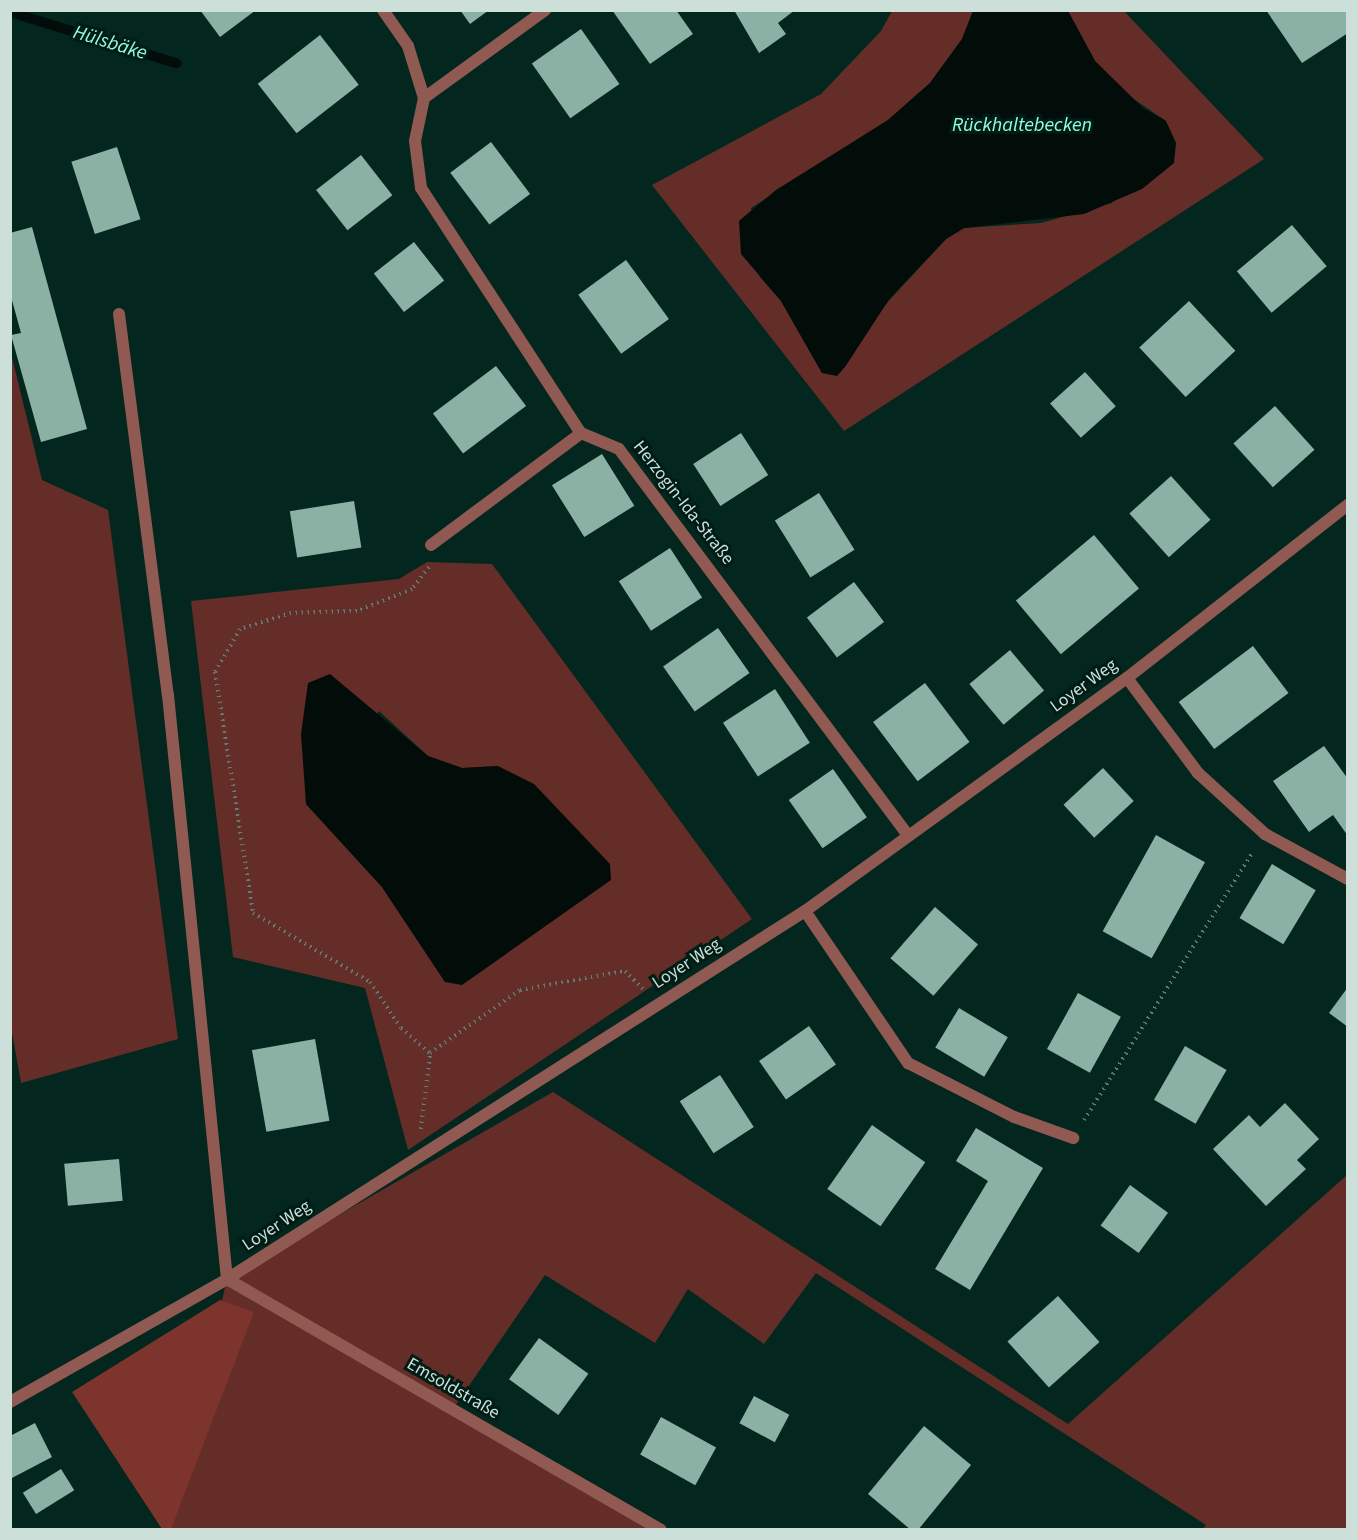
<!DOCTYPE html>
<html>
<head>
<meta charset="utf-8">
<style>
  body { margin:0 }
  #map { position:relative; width:1358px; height:1540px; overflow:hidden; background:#03271e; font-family:"Source Sans 3",sans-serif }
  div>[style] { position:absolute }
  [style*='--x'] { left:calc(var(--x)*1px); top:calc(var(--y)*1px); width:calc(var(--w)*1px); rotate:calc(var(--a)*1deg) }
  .green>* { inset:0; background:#652d27 }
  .forest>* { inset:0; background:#7c342c }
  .water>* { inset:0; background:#020c08 }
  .stream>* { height:10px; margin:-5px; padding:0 5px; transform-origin:5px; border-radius:5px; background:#020c08 }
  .building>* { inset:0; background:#8bb0a4; transform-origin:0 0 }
  .path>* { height:4px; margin-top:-2px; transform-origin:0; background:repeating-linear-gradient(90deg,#607c74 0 1.5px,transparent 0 6px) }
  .service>* { height:12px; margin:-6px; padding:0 6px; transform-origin:6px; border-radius:6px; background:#905a53 }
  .minor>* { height:12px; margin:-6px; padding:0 6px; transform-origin:6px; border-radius:6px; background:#905a53 }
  span { translate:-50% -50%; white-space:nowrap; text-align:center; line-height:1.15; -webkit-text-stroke:6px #001d15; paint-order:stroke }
  .street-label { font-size:18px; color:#ccdfd9 }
  .water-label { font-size:20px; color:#94fbde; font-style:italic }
  .frame { position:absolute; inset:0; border:12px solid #ccdfd9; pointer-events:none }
</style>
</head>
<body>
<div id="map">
  <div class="green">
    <div style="clip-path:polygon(892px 11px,973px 11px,962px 39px,930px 83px,888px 120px,751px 208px,760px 277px,781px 301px,822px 373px,946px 239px,964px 228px,1041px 223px,1112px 203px,1166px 121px,1125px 93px,1095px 61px,1068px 11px,1124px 11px,1264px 159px,844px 431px,652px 185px,821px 94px,881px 31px)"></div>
    <div style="clip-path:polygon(11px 353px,42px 480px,108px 510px,178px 1039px,21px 1083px,10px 1021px)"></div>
    <div style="clip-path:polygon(evenodd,427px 562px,492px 564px,752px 919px,408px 1150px,365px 988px,233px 957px,191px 601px,399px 579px,427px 562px,379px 711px,428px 756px,462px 768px,498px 766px,445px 982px,382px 887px,306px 804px,379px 711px)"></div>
    <div style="clip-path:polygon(553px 1092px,1068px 1424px,1347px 1175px,1347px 1529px,1203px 1529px,1206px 1525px,816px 1273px,764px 1344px,688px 1289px,655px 1343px,545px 1275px,453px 1409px,649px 1523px,646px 1529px,168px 1530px,227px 1279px)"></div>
  </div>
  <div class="forest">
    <div style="clip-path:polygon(220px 1300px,254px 1312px,171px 1529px,162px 1529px,72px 1392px)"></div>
  </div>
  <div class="water">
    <div style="clip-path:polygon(973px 11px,1068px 11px,1095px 61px,1143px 108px,1166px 121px,1176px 143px,1174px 163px,1142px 189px,1084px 214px,964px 228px,946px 239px,890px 298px,845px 367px,837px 376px,822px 373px,781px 301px,741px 254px,739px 221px,776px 190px,888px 120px,930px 83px,962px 39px)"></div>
    <div style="clip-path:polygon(330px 674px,428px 756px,462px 768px,498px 766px,534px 784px,610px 864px,611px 880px,462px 985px,445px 982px,382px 887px,306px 804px,301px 734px,308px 683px)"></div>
  </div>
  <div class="stream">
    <div style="--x:10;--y:12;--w:174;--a:17.1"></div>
  </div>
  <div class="building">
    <div style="clip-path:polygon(200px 10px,256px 10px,220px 37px)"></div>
    <div style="clip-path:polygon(460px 10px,489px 10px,470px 24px)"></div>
    <div style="clip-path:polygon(612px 10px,676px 10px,693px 34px,650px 64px)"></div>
    <div style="clip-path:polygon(734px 10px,795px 10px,778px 23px,786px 34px,759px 53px)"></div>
    <div style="clip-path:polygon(1266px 10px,1348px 10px,1348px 33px,1302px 63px)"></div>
    <div style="left:581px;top:29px;width:67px;height:60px;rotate:55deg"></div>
    <div style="left:320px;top:35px;width:63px;height:79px;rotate:52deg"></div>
    <div style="left:491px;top:142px;width:65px;height:51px;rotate:53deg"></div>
    <div style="left:117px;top:147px;width:76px;height:48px;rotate:72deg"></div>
    <div style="left:361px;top:155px;width:51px;height:57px;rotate:52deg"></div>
    <div style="left:1292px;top:225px;width:54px;height:72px;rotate:50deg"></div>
    <div style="clip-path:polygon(32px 227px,87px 429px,41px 442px,11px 335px,21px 333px,10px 293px,10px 233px)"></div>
    <div style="left:414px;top:242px;width:49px;height:51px;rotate:52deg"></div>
    <div style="left:626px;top:260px;width:73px;height:59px;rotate:54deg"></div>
    <div style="left:1189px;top:301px;width:68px;height:68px;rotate:47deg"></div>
    <div style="left:496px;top:366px;width:50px;height:79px;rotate:53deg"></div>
    <div style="left:1085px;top:372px;width:46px;height:47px;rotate:48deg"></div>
    <div style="left:1275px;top:406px;width:59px;height:56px;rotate:48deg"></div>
    <div style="left:741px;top:433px;width:50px;height:57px;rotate:57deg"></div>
    <div style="left:602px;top:454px;width:61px;height:59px;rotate:58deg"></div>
    <div style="left:1171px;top:476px;width:59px;height:56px;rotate:48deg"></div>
    <div style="left:819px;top:493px;width:67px;height:52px;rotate:58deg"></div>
    <div style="left:354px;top:501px;width:47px;height:65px;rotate:81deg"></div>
    <div style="left:1094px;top:535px;width:70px;height:102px;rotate:50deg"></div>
    <div style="left:670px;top:548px;width:59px;height:61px;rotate:57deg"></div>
    <div style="left:854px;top:582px;width:50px;height:59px;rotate:53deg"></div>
    <div style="left:718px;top:628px;width:55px;height:67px;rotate:55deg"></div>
    <div style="left:1253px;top:646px;width:59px;height:93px;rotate:53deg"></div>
    <div style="left:1010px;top:650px;width:53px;height:53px;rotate:50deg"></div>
    <div style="left:925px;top:683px;width:74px;height:65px;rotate:53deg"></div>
    <div style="left:775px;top:689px;width:64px;height:62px;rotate:57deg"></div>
    <div style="clip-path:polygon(1324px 746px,1348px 779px,1348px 836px,1333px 815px,1309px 832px,1273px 781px)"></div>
    <div style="left:1103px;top:768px;width:45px;height:54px;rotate:47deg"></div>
    <div style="left:833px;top:769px;width:59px;height:54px;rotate:55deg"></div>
    <div style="left:1156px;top:835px;width:56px;height:110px;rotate:29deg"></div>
    <div style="left:1272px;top:864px;width:51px;height:63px;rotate:31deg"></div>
    <div style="left:935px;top:907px;width:57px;height:68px;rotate:41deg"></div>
    <div style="clip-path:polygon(1348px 987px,1348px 1027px,1329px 1013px)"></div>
    <div style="left:1078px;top:993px;width:49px;height:64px;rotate:29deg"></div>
    <div style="left:959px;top:1008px;width:57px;height:46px;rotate:31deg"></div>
    <div style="left:809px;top:1026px;width:47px;height:61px;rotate:55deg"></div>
    <div style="left:315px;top:1039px;width:83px;height:64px;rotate:80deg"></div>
    <div style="left:1185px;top:1046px;width:48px;height:62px;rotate:30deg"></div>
    <div style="left:720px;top:1075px;width:62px;height:48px;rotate:57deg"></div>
    <div style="clip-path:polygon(1285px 1103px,1319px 1139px,1297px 1160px,1306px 1169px,1266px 1206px,1213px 1149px,1249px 1115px,1260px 1127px)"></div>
    <div style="left:872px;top:1125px;width:65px;height:78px;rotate:35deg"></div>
    <div style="clip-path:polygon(976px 1128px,1043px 1168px,970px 1290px,935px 1269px,988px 1181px,956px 1161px)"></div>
    <div style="left:119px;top:1159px;width:42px;height:55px;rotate:85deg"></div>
    <div style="left:1130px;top:1185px;width:47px;height:50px;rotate:36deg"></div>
    <div style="left:1058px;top:1296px;width:62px;height:68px;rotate:48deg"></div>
    <div style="left:539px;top:1338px;width:61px;height:51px;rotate:36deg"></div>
    <div style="left:754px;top:1396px;width:40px;height:31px;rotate:28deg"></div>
    <div style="left:661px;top:1417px;width:63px;height:43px;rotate:29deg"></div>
    <div style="clip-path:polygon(35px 1423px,52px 1457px,10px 1479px,10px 1436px)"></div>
    <div style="clip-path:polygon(924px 1426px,971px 1465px,918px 1530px,911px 1530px,868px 1494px)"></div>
    <div style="left:61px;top:1469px;width:25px;height:45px;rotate:58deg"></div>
  </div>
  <div class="path">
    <div style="--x:429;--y:567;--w:28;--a:128"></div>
    <div style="--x:412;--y:589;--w:59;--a:158.2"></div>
    <div style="--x:357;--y:611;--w:66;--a:178.3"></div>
    <div style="--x:291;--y:613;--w:53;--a:162.6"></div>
    <div style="--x:240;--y:629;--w:50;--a:120.2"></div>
    <div style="--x:215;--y:672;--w:244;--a:81"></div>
    <div style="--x:253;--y:913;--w:136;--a:30.5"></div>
    <div style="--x:370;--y:982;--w:55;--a:56"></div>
    <div style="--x:401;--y:1028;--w:38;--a:41"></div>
    <div style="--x:1084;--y:1120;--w:317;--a:-57.8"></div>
    <div style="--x:421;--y:1129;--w:77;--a:-83.2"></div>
    <div style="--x:430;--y:1053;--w:110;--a:-35"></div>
    <div style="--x:520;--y:990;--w:107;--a:-10.3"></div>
    <div style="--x:625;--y:971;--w:25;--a:45"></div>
  </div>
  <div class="service">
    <div style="--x:119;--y:314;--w:384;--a:82.7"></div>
    <div style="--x:168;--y:695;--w:587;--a:84.23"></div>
    <div style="--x:431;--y:545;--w:187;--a:-36.7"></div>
  </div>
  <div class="minor">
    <div style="--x:383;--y:10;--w:44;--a:55.2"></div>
    <div style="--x:408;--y:46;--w:54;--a:72.9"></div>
    <div style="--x:424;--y:98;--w:44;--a:101.8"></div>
    <div style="--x:415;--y:141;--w:47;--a:82.7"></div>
    <div style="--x:421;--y:188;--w:293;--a:56.9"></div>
    <div style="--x:581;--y:433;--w:41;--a:22.8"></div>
    <div style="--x:619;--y:449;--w:481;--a:53.2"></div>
    <div style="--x:424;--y:98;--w:150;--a:-36"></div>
    <div style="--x:1127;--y:678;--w:119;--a:53.2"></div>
    <div style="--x:1198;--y:773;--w:91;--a:42.3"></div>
    <div style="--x:1265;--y:834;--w:94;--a:28.5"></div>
    <div style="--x:805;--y:911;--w:184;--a:55.9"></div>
    <div style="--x:908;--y:1063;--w:119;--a:27"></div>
    <div style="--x:1014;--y:1117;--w:63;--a:19.6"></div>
    <div style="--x:227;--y:1279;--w:501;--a:30.04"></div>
    <div style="--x:10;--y:1402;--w:249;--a:-29.5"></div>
    <div style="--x:227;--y:1279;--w:685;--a:-32.48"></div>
    <div style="--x:805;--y:911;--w:397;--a:-35.9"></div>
    <div style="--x:1127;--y:678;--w:281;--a:-38.1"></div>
  </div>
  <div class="street-label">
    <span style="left:683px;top:503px;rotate:52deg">Herzogin-Ida-Straße</span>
    <span style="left:1084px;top:686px;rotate:-36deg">Loyer Weg</span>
    <span style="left:687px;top:964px;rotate:-33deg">Loyer Weg</span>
    <span style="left:277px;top:1226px;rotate:-33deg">Loyer Weg</span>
    <span style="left:453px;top:1389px;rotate:30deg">Emsoldstraße</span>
  </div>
  <div class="water-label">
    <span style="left:110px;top:43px;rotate:17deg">Hülsbäke</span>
    <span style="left:1022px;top:125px">Rückhaltebecken</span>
  </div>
  <div class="frame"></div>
</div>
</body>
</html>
